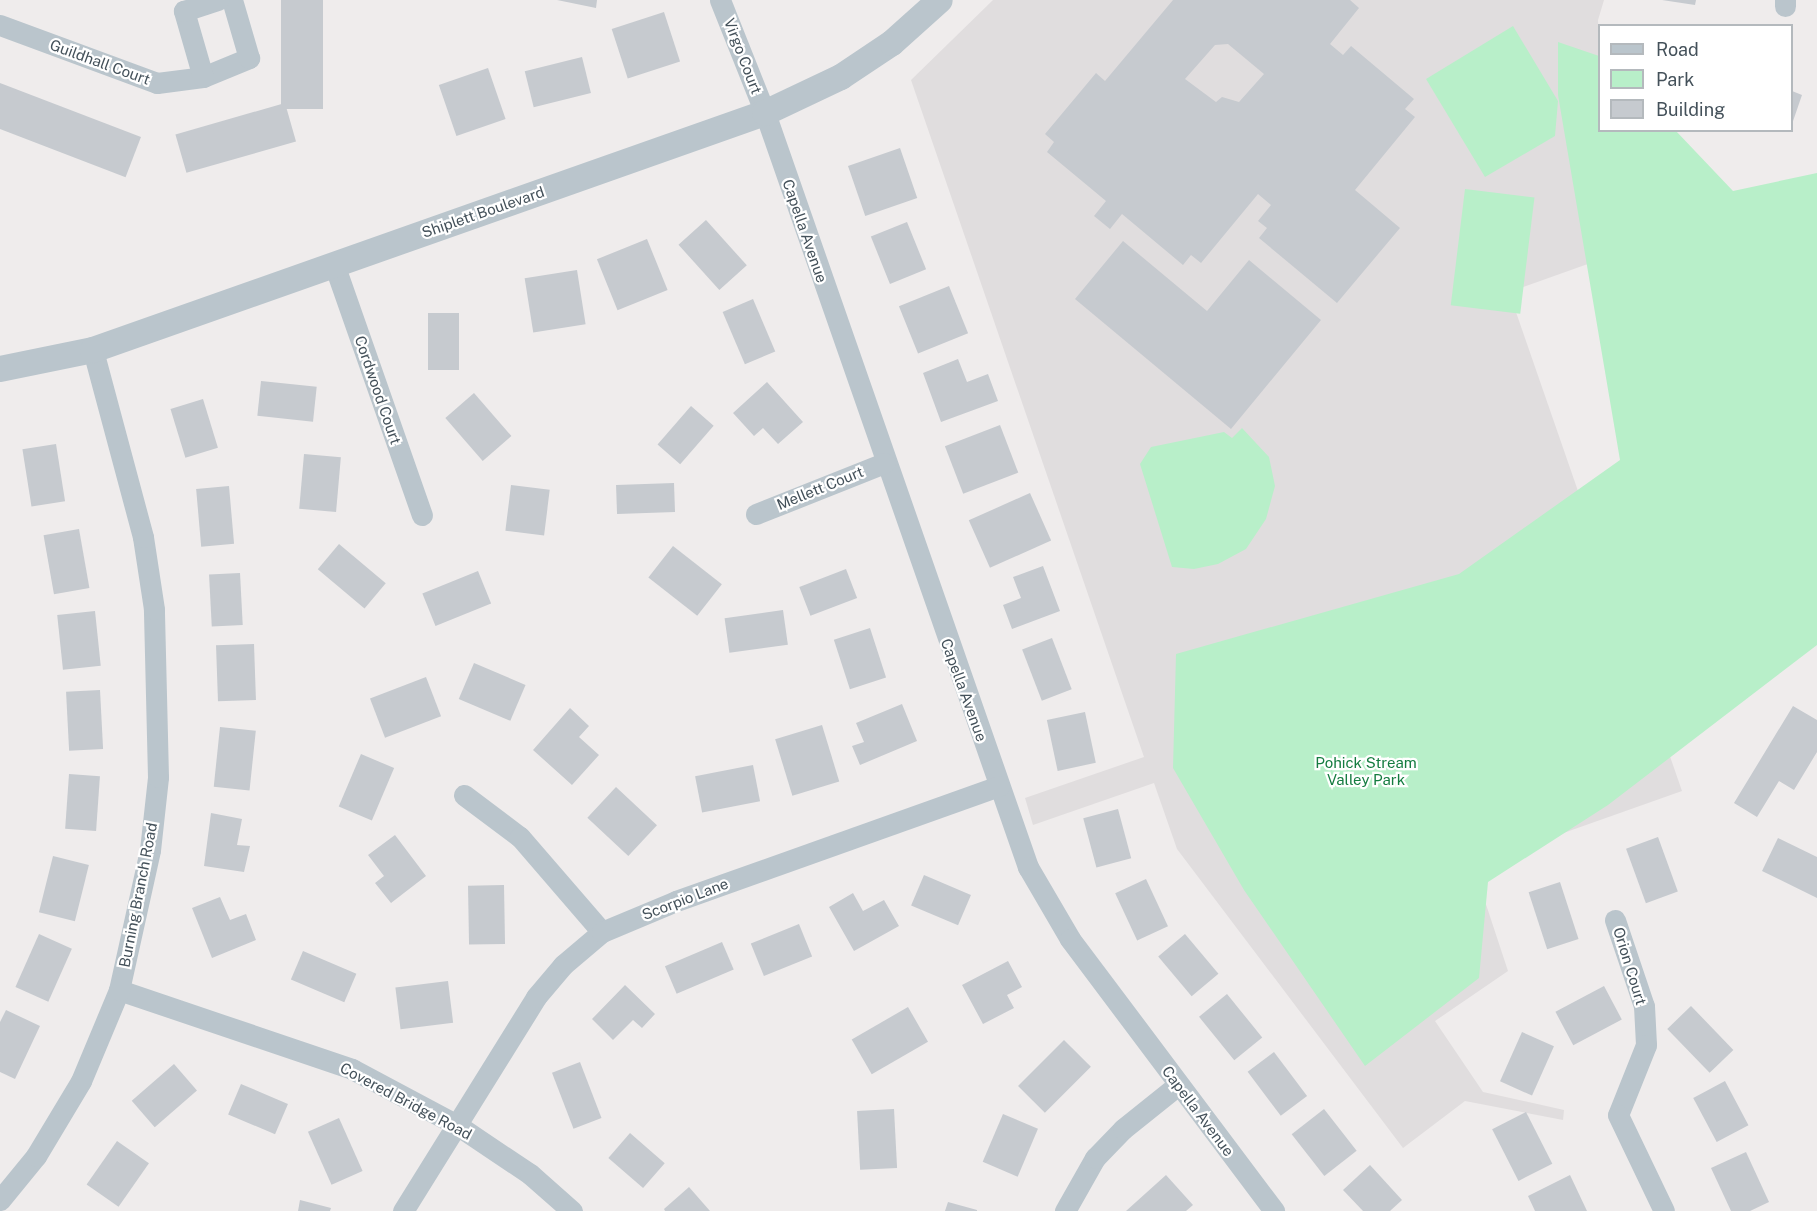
<!DOCTYPE html>
<html>
<head>
<meta charset="utf-8">
<style>
  body { margin:0 }
  #map { position:relative; width:1817px; height:1211px; overflow:hidden; background:#efecec; font-family:"Public Sans",sans-serif }
  div>[style] { position:absolute }
  [style*='--x'] { left:calc(var(--x)*1px); top:calc(var(--y)*1px); width:calc(var(--w)*1px); rotate:calc(var(--a)*1deg) }
  .education>* { inset:0; background:#e0ddde }
  .green>* { inset:0; background:#b8efc9; transform-origin:0 0 }
  .building>* { inset:0; background:#c6cacf; transform-origin:0 0 }
  .minor>* { height:21px; margin:-10.5px; padding:0 10.5px; transform-origin:10.5px; border-radius:10.5px; background:#bac5cc }
  .tertiary>* { height:26px; margin:-13px; padding:0 13px; transform-origin:13px; border-radius:13px; background:#bac5cc }
  span { translate:-50% -50%; white-space:nowrap; text-align:center; line-height:1.15; -webkit-text-stroke:4.5px #fff; paint-order:stroke }
  .street-label { font-size:15px; color:#44515a }
  .park-label { font-size:15px; color:#157c40 }
  .legend { position:absolute; left:1598px; top:24px; width:195px; height:108px; box-sizing:border-box; background:#fff; border:2px solid #b4b9bd; margin:0; padding:8px 10px; list-style:none; font-size:18px; color:#44515a }
  .legend li { display:flex; align-items:center; gap:12px; height:30px }
  .legend b { width:30px; border:2px solid #b4b9bd }
</style>
</head>
<body>
<div id="map">
  <div class="education">
    <div style="clip-path:polygon(993px 0,1604px 0,1598px 20px,1600px 130px,1672px 234px,1509px 292px,1682px 791px,1473px 865px,1508px 971px,1435px 1021px,1483px 1092px,1564px 1110px,1563px 1120px,1465px 1101px,1403px 1148px,1177px 849px,1154px 783px,1033px 825px,1025px 798px,1144px 757px,911px 80px)"></div>
  </div>
  <div class="green">
    <div style="clip-path:polygon(1513px 26px,1558px 101px,1555px 136px,1485px 177px,1426px 79px)"></div>
    <div style="clip-path:polygon(1558px 42px,1599px 56px,1600px 130px,1676px 131px,1733px 191px,1817px 173px,1817px 645px,1608px 805px,1488px 882px,1479px 978px,1365px 1066px,1244px 890px,1173px 768px,1176px 654px,1459px 574px,1620px 460px,1558px 95px)"></div>
    <div style="left:1465px;top:189px;width:70px;height:117px;rotate:7deg"></div>
    <div style="clip-path:polygon(1242px 428px,1269px 457px,1275px 486px,1266px 519px,1246px 549px,1218px 564px,1194px 569px,1172px 567px,1140px 464px,1151px 447px,1224px 432px,1232px 438px)"></div>
  </div>
  <div class="building">
    <div style="left:281px;top:0;width:42px;height:109px"></div>
    <div style="clip-path:polygon(557px 0,597px 0,596px 8px)"></div>
    <div style="clip-path:polygon(evenodd,1173px 0,1350px 0,1359px 8px,1330px 44px,1343px 55px,1351px 46px,1414px 99px,1405px 109px,1415px 117px,1355px 190px,1400px 228px,1337px 303px,1259px 238px,1267px 228px,1258px 221px,1271px 205px,1258px 194px,1201px 263px,1191px 255px,1183px 265px,1122px 214px,1110px 229px,1094px 216px,1106px 201px,1047px 152px,1054px 142px,1045px 134px,1096px 73px,1105px 81px,1173px 0,1228px 44px,1264px 74px,1239px 102px,1222px 97px,1216px 102px,1185px 79px,1215px 45px,1228px 44px)"></div>
    <div style="clip-path:polygon(1662px 0,1696px 0,1695px 5px)"></div>
    <div style="left:664px;top:12px;width:52px;height:55px;rotate:72deg"></div>
    <div style="left:582px;top:57px;width:37px;height:59px;rotate:76deg"></div>
    <div style="left:488px;top:68px;width:54px;height:52px;rotate:71deg"></div>
    <div style="left:0;top:83px;width:151px;height:43px;rotate:21deg"></div>
    <div style="clip-path:polygon(1792px 91px,1802px 95px,1792px 124px)"></div>
    <div style="left:285px;top:103px;width:40px;height:114px;rotate:74deg"></div>
    <div style="left:900px;top:148px;width:53px;height:55px;rotate:71deg"></div>
    <div style="left:706px;top:220px;width:61px;height:37px;rotate:48deg"></div>
    <div style="left:907px;top:222px;width:51px;height:39px;rotate:68deg"></div>
    <div style="left:647px;top:239px;width:55px;height:54px;rotate:68deg"></div>
    <div style="clip-path:polygon(1123px 241px,1207px 311px,1249px 260px,1321px 320px,1231px 429px,1075px 299px)"></div>
    <div style="left:577px;top:270px;width:55px;height:53px;rotate:81deg"></div>
    <div style="left:949px;top:286px;width:51px;height:54px;rotate:68deg"></div>
    <div style="left:753px;top:299px;width:57px;height:33px;rotate:67deg"></div>
    <div style="left:428px;top:313px;width:31px;height:57px"></div>
    <div style="clip-path:polygon(958px 359px,967px 382px,988px 374px,998px 401px,941px 422px,923px 373px)"></div>
    <div style="left:261px;top:381px;width:56px;height:35px;rotate:6deg"></div>
    <div style="clip-path:polygon(767px 382px,803px 422px,778px 444px,763px 428px,754px 436px,733px 413px)"></div>
    <div style="left:474px;top:393px;width:57px;height:38px;rotate:49deg"></div>
    <div style="left:203px;top:399px;width:51px;height:34px;rotate:73deg"></div>
    <div style="left:691px;top:406px;width:30px;height:51px;rotate:41deg"></div>
    <div style="left:1000px;top:425px;width:51px;height:59px;rotate:69deg"></div>
    <div style="left:56px;top:444px;width:58px;height:34px;rotate:81deg"></div>
    <div style="left:304px;top:454px;width:37px;height:55px;rotate:5deg"></div>
    <div style="left:674px;top:483px;width:29px;height:58px;rotate:88deg"></div>
    <div style="left:511px;top:485px;width:39px;height:46px;rotate:7deg"></div>
    <div style="left:229px;top:486px;width:58px;height:33px;rotate:85deg"></div>
    <div style="left:1030px;top:493px;width:52px;height:67px;rotate:66deg"></div>
    <div style="left:79px;top:529px;width:60px;height:36px;rotate:80deg"></div>
    <div style="left:339px;top:544px;width:61px;height:33px;rotate:40deg"></div>
    <div style="left:673px;top:546px;width:62px;height:40px;rotate:38deg"></div>
    <div style="clip-path:polygon(1043px 566px,1060px 611px,1012px 629px,1003px 605px,1021px 598px,1013px 577px)"></div>
    <div style="left:846px;top:569px;width:31px;height:50px;rotate:69deg"></div>
    <div style="left:478px;top:571px;width:35px;height:60px;rotate:68deg"></div>
    <div style="left:240px;top:573px;width:52px;height:31px;rotate:87deg"></div>
    <div style="left:783px;top:610px;width:35px;height:59px;rotate:82deg"></div>
    <div style="left:95px;top:611px;width:55px;height:38px;rotate:84deg"></div>
    <div style="left:870px;top:628px;width:52px;height:38px;rotate:72deg"></div>
    <div style="left:1052px;top:638px;width:55px;height:32px;rotate:69deg"></div>
    <div style="left:254px;top:644px;width:56px;height:38px;rotate:88deg"></div>
    <div style="left:474px;top:663px;width:56px;height:39px;rotate:23deg"></div>
    <div style="left:426px;top:677px;width:42px;height:60px;rotate:69deg"></div>
    <div style="left:100px;top:690px;width:59px;height:34px;rotate:87deg"></div>
    <div style="clip-path:polygon(902px 704px,917px 741px,860px 765px,852px 746px,864px 742px,856px 723px)"></div>
    <div style="clip-path:polygon(1793px 706px,1817px 720px,1817px 752px,1794px 790px,1779px 781px,1757px 817px,1734px 803px)"></div>
    <div style="clip-path:polygon(570px 708px,589px 726px,579px 737px,599px 755px,572px 785px,533px 750px)"></div>
    <div style="left:1085px;top:712px;width:52px;height:39px;rotate:78deg"></div>
    <div style="left:822px;top:725px;width:59px;height:49px;rotate:73deg"></div>
    <div style="left:220px;top:727px;width:36px;height:60px;rotate:6deg"></div>
    <div style="left:361px;top:754px;width:36px;height:57px;rotate:23deg"></div>
    <div style="left:753px;top:765px;width:37px;height:59px;rotate:79deg"></div>
    <div style="left:69px;top:774px;width:31px;height:55px;rotate:4deg"></div>
    <div style="left:616px;top:787px;width:56px;height:42px;rotate:43deg"></div>
    <div style="left:1118px;top:809px;width:51px;height:36px;rotate:75deg"></div>
    <div style="clip-path:polygon(211px 813px,242px 819px,237px 845px,250px 846px,244px 872px,204px 866px)"></div>
    <div style="clip-path:polygon(395px 835px,426px 876px,391px 903px,375px 883px,384px 876px,368px 855px)"></div>
    <div style="left:1658px;top:837px;width:58px;height:34px;rotate:70deg"></div>
    <div style="clip-path:polygon(1778px 838px,1817px 857px,1817px 898px,1762px 871px)"></div>
    <div style="left:53px;top:856px;width:37px;height:58px;rotate:14deg"></div>
    <div style="left:924px;top:875px;width:51px;height:33px;rotate:23deg"></div>
    <div style="left:1146px;top:879px;width:52px;height:34px;rotate:65deg"></div>
    <div style="left:1560px;top:882px;width:60px;height:33px;rotate:72deg"></div>
    <div style="left:504px;top:885px;width:59px;height:36px;rotate:89deg"></div>
    <div style="clip-path:polygon(853px 893px,863px 911px,884px 900px,899px 926px,854px 951px,829px 907px)"></div>
    <div style="clip-path:polygon(220px 897px,230px 920px,246px 914px,256px 940px,212px 958px,192px 908px)"></div>
    <div style="left:799px;top:924px;width:35px;height:52px;rotate:68deg"></div>
    <div style="left:39px;top:934px;width:36px;height:58px;rotate:24deg"></div>
    <div style="left:1185px;top:934px;width:52px;height:35px;rotate:50deg"></div>
    <div style="left:722px;top:942px;width:30px;height:62px;rotate:67deg"></div>
    <div style="left:303px;top:951px;width:58px;height:31px;rotate:23deg"></div>
    <div style="clip-path:polygon(1008px 961px,1022px 987px,1007px 995px,1014px 1008px,983px 1024px,962px 985px)"></div>
    <div style="left:448px;top:981px;width:42px;height:53px;rotate:83deg"></div>
    <div style="clip-path:polygon(625px 985px,655px 1014px,642px 1028px,633px 1020px,613px 1040px,592px 1019px)"></div>
    <div style="left:1604px;top:986px;width:38px;height:55px;rotate:62deg"></div>
    <div style="left:1227px;top:994px;width:56px;height:36px;rotate:51deg"></div>
    <div style="left:1691px;top:1006px;width:61px;height:33px;rotate:46deg"></div>
    <div style="left:908px;top:1007px;width:40px;height:65px;rotate:60deg"></div>
    <div style="clip-path:polygon(6px 1010px,40px 1026px,15px 1079px,0 1072px,0 1022px)"></div>
    <div style="left:1522px;top:1032px;width:35px;height:54px;rotate:24deg"></div>
    <div style="left:1064px;top:1040px;width:38px;height:65px;rotate:45deg"></div>
    <div style="left:1274px;top:1052px;width:55px;height:33px;rotate:53deg"></div>
    <div style="left:580px;top:1062px;width:60px;height:30px;rotate:69deg"></div>
    <div style="left:174px;top:1064px;width:35px;height:56px;rotate:49deg"></div>
    <div style="left:1725px;top:1081px;width:50px;height:36px;rotate:62deg"></div>
    <div style="left:241px;top:1084px;width:51px;height:33px;rotate:23deg"></div>
    <div style="left:894px;top:1109px;width:59px;height:37px;rotate:87deg"></div>
    <div style="left:1324px;top:1109px;width:53px;height:41px;rotate:52deg"></div>
    <div style="left:1526px;top:1112px;width:58px;height:38px;rotate:63deg"></div>
    <div style="left:1003px;top:1114px;width:38px;height:52px;rotate:23deg"></div>
    <div style="left:339px;top:1118px;width:58px;height:34px;rotate:66deg"></div>
    <div style="left:630px;top:1133px;width:46px;height:33px;rotate:41deg"></div>
    <div style="left:117px;top:1141px;width:39px;height:53px;rotate:35deg"></div>
    <div style="clip-path:polygon(1746px 1152px,1769px 1202px,1750px 1211px,1731px 1211px,1711px 1168px)"></div>
    <div style="clip-path:polygon(1370px 1165px,1402px 1200px,1390px 1211px,1363px 1211px,1343px 1190px)"></div>
    <div style="clip-path:polygon(1166px 1175px,1193px 1205px,1186px 1211px,1126px 1211px)"></div>
    <div style="clip-path:polygon(1570px 1175px,1587px 1211px,1535px 1211px,1528px 1196px)"></div>
    <div style="clip-path:polygon(689px 1187px,710px 1211px,665px 1211px,664px 1209px)"></div>
    <div style="clip-path:polygon(300px 1200px,331px 1208px,330px 1211px,298px 1211px)"></div>
    <div style="clip-path:polygon(948px 1202px,977px 1210px,977px 1211px,945px 1211px)"></div>
  </div>
  <div class="minor">
    <div style="--x:720;--y:0;--w:122;--a:68.3"></div>
    <div style="--x:765;--y:113;--w:799;--a:70.77"></div>
    <div style="--x:1028;--y:867;--w:83;--a:59.7"></div>
    <div style="--x:1070;--y:939;--w:340;--a:53.1"></div>
    <div style="--x:1785;--y:0;--w:6;--a:90"></div>
    <div style="--x:0;--y:25;--w:167;--a:20.3"></div>
    <div style="--x:157;--y:83;--w:46;--a:-7.4"></div>
    <div style="--x:203;--y:77;--w:50;--a:-22.4"></div>
    <div style="--x:249;--y:58;--w:60;--a:-106.3"></div>
    <div style="--x:203;--y:77;--w:69;--a:-106.1"></div>
    <div style="--x:184;--y:11;--w:36;--a:-18"></div>
    <div style="--x:334;--y:264;--w:266;--a:70.7"></div>
    <div style="--x:756;--y:514;--w:138;--a:-21.7"></div>
    <div style="--x:464;--y:795;--w:70;--a:36.9"></div>
    <div style="--x:520;--y:837;--w:125;--a:49.2"></div>
    <div style="--x:1615;--y:920;--w:91;--a:71.4"></div>
    <div style="--x:1644;--y:1006;--w:39;--a:87"></div>
    <div style="--x:1646;--y:1045;--w:75;--a:111.8"></div>
    <div style="--x:1618;--y:1115;--w:106;--a:64.4"></div>
    <div style="--x:119;--y:990;--w:246;--a:18.7"></div>
    <div style="--x:352;--y:1069;--w:119;--a:28.1"></div>
    <div style="--x:457;--y:1125;--w:88;--a:33.9"></div>
    <div style="--x:530;--y:1174;--w:56;--a:41.4"></div>
    <div style="--x:0;--y:1200;--w:57;--a:-50.7"></div>
    <div style="--x:36;--y:1156;--w:87;--a:-59"></div>
    <div style="--x:81;--y:1081;--w:99;--a:-67.3"></div>
    <div style="--x:119;--y:990;--w:143;--a:-77.5"></div>
    <div style="--x:150;--y:850;--w:73;--a:-83.7"></div>
    <div style="--x:158;--y:777;--w:168;--a:-91.4"></div>
    <div style="--x:154;--y:609;--w:73;--a:-98.7"></div>
    <div style="--x:143;--y:537;--w:194;--a:-105"></div>
    <div style="--x:403;--y:1211;--w:252;--a:-58.1"></div>
    <div style="--x:536;--y:997;--w:42;--a:-49.8"></div>
    <div style="--x:563;--y:965;--w:51;--a:-40.2"></div>
    <div style="--x:602;--y:932;--w:80;--a:-22.7"></div>
    <div style="--x:676;--y:901;--w:343;--a:-19.6"></div>
    <div style="--x:1065;--y:1211;--w:61;--a:-60.5"></div>
    <div style="--x:1095;--y:1158;--w:40;--a:-46"></div>
    <div style="--x:1123;--y:1129;--w:70;--a:-38.7"></div>
  </div>
  <div class="tertiary">
    <div style="--x:0;--y:369;--w:95;--a:-11.5"></div>
    <div style="--x:93;--y:350;--w:713;--a:-19.43"></div>
    <div style="--x:765;--y:113;--w:84;--a:-25.3"></div>
    <div style="--x:841;--y:77;--w:61;--a:-33.7"></div>
    <div style="--x:892;--y:43;--w:64;--a:-41.9"></div>
  </div>
  <div class="street-label">
    <span style="left:743px;top:56px;rotate:69deg">Virgo Court</span>
    <span style="left:100px;top:62px;rotate:20deg">Guildhall Court</span>
    <span style="left:483px;top:212px;rotate:-19deg">Shiplett Boulevard</span>
    <span style="left:805px;top:231px;rotate:71deg">Capella Avenue</span>
    <span style="left:378px;top:390px;rotate:71deg">Cordwood Court</span>
    <span style="left:820px;top:488px;rotate:-22deg">Mellett Court</span>
    <span style="left:964px;top:690px;rotate:70deg">Capella Avenue</span>
    <span style="left:138px;top:895px;rotate:-79deg">Burning Branch Road</span>
    <span style="left:685px;top:899px;rotate:-21deg">Scorpio Lane</span>
    <span style="left:1630px;top:966px;rotate:73deg">Orion Court</span>
    <span style="left:406px;top:1101px;rotate:28deg">Covered Bridge Road</span>
    <span style="left:1198px;top:1111px;rotate:53deg">Capella Avenue</span>
  </div>
  <div class="park-label">
    <span style="left:1366px;top:771px">Pohick Stream<br>Valley Park</span>
  </div>
  <ul class="legend">
  <li><b style="height:8px;background:#bac5cc"></b>Road</li>
  <li><b style="height:16px;background:#b8efc9"></b>Park</li>
  <li><b style="height:16px;background:#c6cacf"></b>Building</li>
  </ul>
</div>
</body>
</html>
